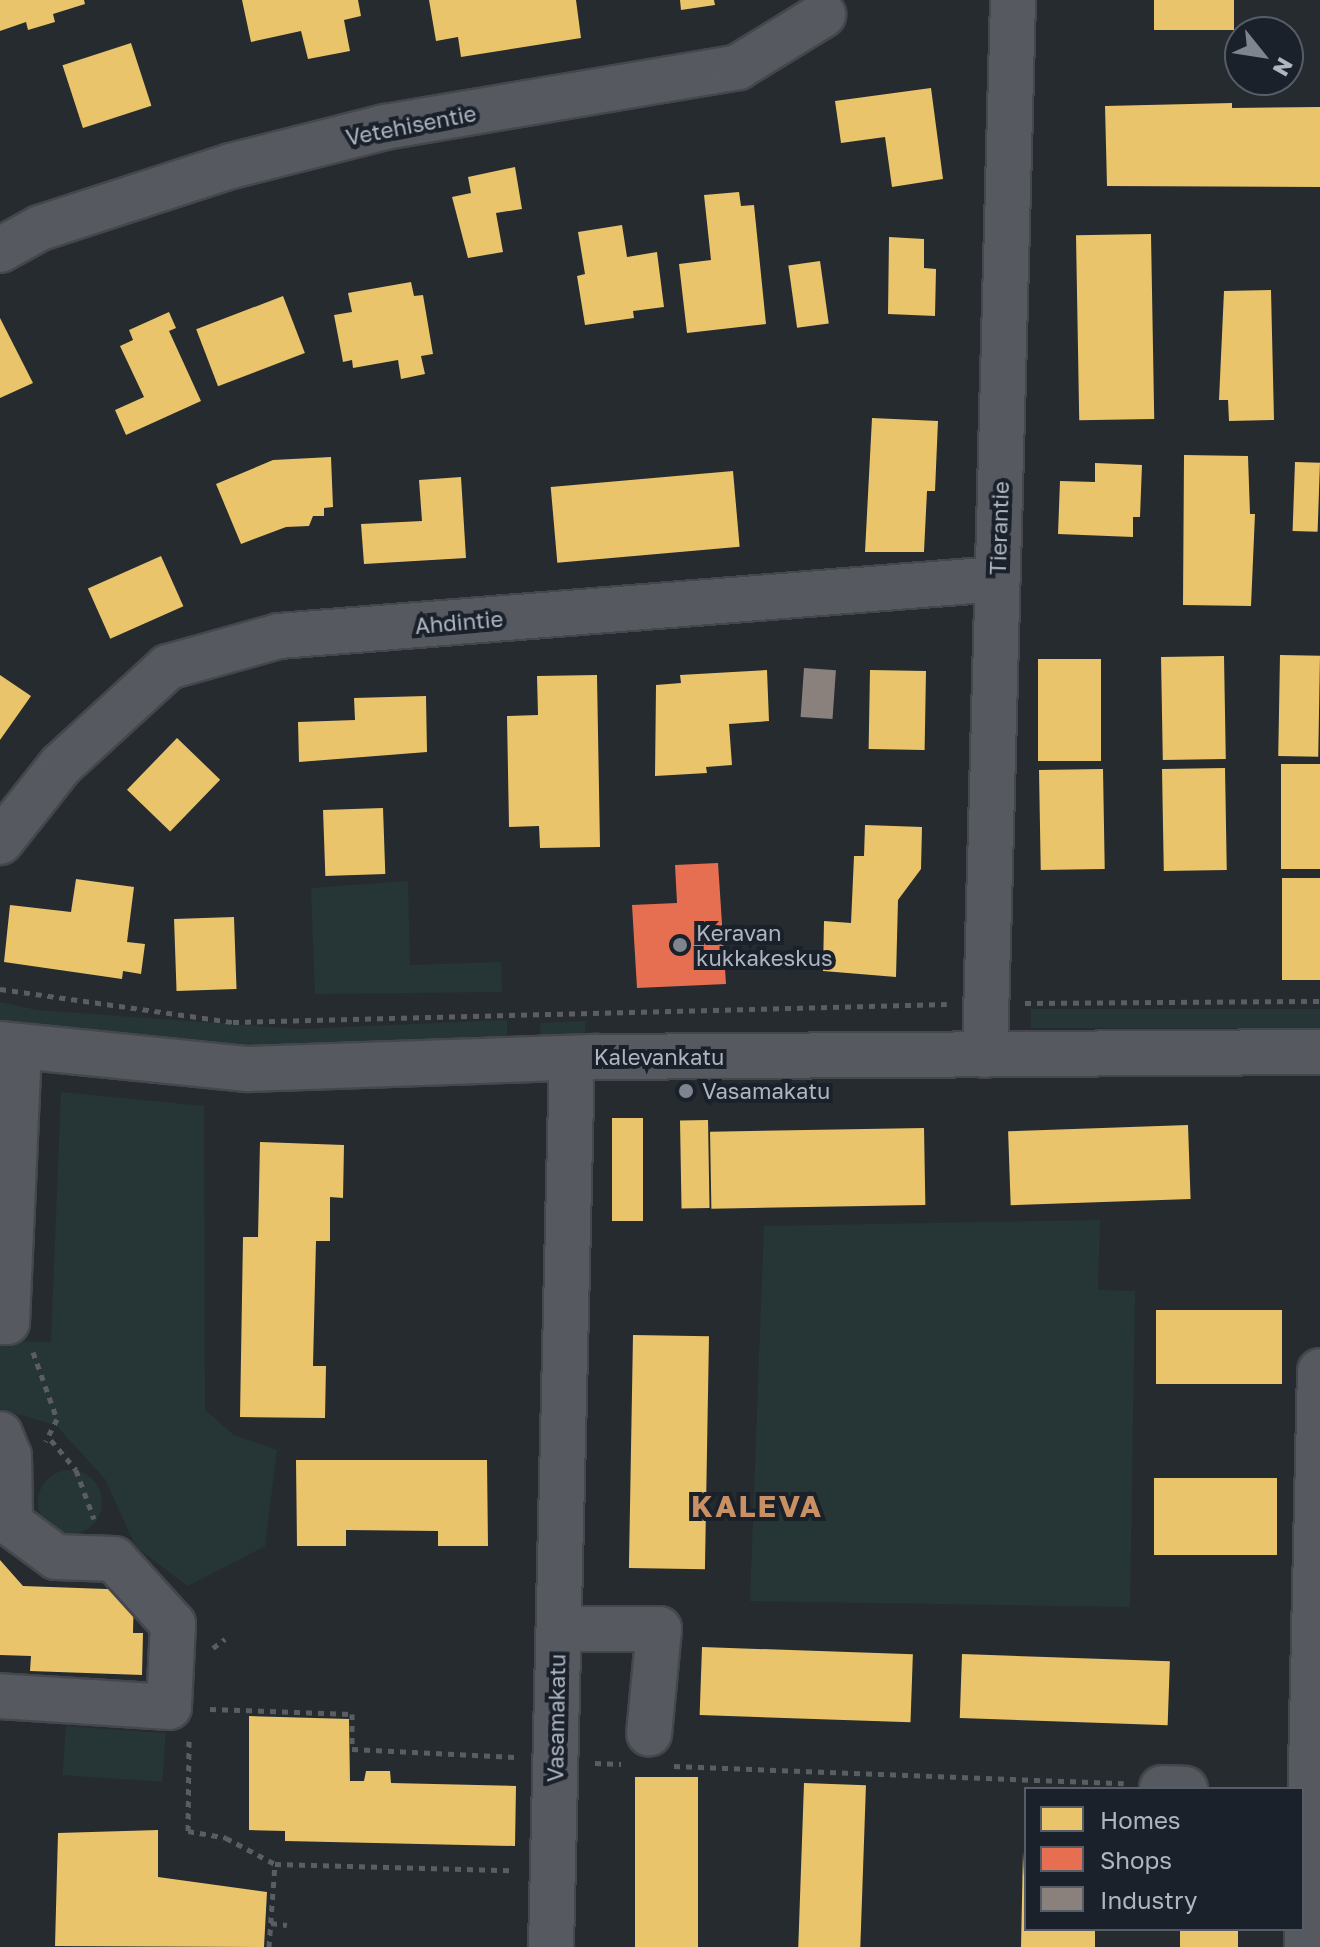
<!DOCTYPE html>
<html>
<head>
<meta charset="utf-8">
<style>
  body { margin:0 }
  #map { position:relative; width:1320px; height:1947px; overflow:hidden; background:#262b30; font-family:"Golos Text",sans-serif }
  div>[style] { position:absolute }
  [style*='--x'] { left:calc(var(--x)*1px); top:calc(var(--y)*1px); width:calc(var(--w)*1px); rotate:calc(var(--a)*1deg) }
  .green>* { inset:0; background:#263637; transform-origin:0 0 }
  .round { border-radius:50% }
  .homes>* { inset:0; background:#e9c46a; transform-origin:0 0 }
  .shops>* { inset:0; background:#e76f51 }
  .industry>* { inset:0; background:#8a817c; transform-origin:0 0 }
  .path>* { height:5px; margin-top:-2.5px; transform-origin:0; background:repeating-linear-gradient(90deg,#5a5e63 0 6px,transparent 0 12px) }
  .roads { filter:drop-shadow(2px 0 #44474b) drop-shadow(-2px 0 #44474b) drop-shadow(0 2px #44474b) drop-shadow(0 -2px #44474b) }
  .minor>* { height:44px; margin:-22px; padding:0 22px; transform-origin:22px; border-radius:22px; background:#56595f }
  .dots>* { width:22px; height:22px; translate:-50% -50%; box-sizing:border-box; border:4px solid #1a212a; border-radius:50% }
  span { translate:-50% -50%; white-space:nowrap; text-align:center; line-height:1.15; -webkit-text-stroke:8px #1a212a; paint-order:stroke }
  .street-label { font-size:22px; color:#afb6c2 }
  .poi-label { font-size:22px; color:#afb6c2 }
  .left { translate:0 -50%; text-align:left }
  .district-label { font-size:30px; color:#c99063; font-weight:700; letter-spacing:2px }
  .legend { position:absolute; left:1024px; top:1787px; width:280px; height:144px; box-sizing:border-box; background:#1a212a; border:2px solid #565d67; margin:0; padding:10px 14px; list-style:none; font-size:24px; color:#afb6c2 }
  .legend li { display:flex; align-items:center; gap:16px; height:40px }
  .legend b { width:40px; border:2px solid #565d67 }
  .north { position:absolute; left:1224px; top:16px; width:80px; height:80px; box-sizing:border-box; background:#1a212a; border:2px solid #565d67; border-radius:50%; rotate:120deg; font-size:22px; font-weight:700; line-height:32px; text-align:center; color:#afb6c2 }
  .north::after { content:''; display:block; margin:auto; width:28px; height:36px; background:#7f858f; clip-path:polygon(50% 0,100% 100%,50% 72%,0 100%) }
</style>
</head>
<body>
<div id="map">
  <div class="green">
    <div style="clip-path:polygon(408px 881px,410px 965px,501px 962px,502px 992px,315px 994px,311px 888px)"></div>
    <div style="clip-path:polygon(0 1002px,37px 1010px,299px 1029px,507px 1020px,507px 1038px,236px 1047px,33px 1029px,0 1021px)"></div>
    <div style="left:1320px;top:1009px;width:19px;height:289px;rotate:90deg"></div>
    <div style="clip-path:polygon(586px 1021px,584px 1037px,540px 1037px,541px 1023px)"></div>
    <div style="clip-path:polygon(61px 1092px,204px 1106px,205px 1410px,234px 1435px,277px 1450px,265px 1546px,188px 1586px,136px 1547px,105px 1479px,56px 1425px,0 1409px,0 1341px,51px 1342px)"></div>
    <div style="clip-path:polygon(1100px 1220px,1098px 1290px,1135px 1291px,1130px 1607px,750px 1601px,764px 1226px)"></div>
    <div class="round" style="left:38px;top:1470px;width:64px;height:64px"></div>
    <div style="left:66px;top:1726px;width:100px;height:49px;rotate:4deg"></div>
  </div>
  <div class="homes">
    <div style="clip-path:polygon(0 0,84px 0,85px 4px,53px 14px,55px 22px,28px 30px,26px 22px,0 31px)"></div>
    <div style="clip-path:polygon(242px 0,358px 0,361px 16px,344px 20px,350px 51px,308px 59px,301px 31px,251px 42px)"></div>
    <div style="clip-path:polygon(429px 0,576px 0,581px 38px,461px 57px,458px 37px,436px 41px)"></div>
    <div style="clip-path:polygon(680px 0,714px 0,715px 5px,681px 10px)"></div>
    <div style="left:1154px;top:0;width:80px;height:30px"></div>
    <div style="left:131px;top:43px;width:66px;height:72px;rotate:72deg"></div>
    <div style="clip-path:polygon(931px 88px,943px 179px,892px 187px,885px 137px,841px 143px,835px 101px)"></div>
    <div style="clip-path:polygon(1232px 103px,1232px 108px,1320px 107px,1320px 187px,1107px 186px,1105px 106px)"></div>
    <div style="clip-path:polygon(515px 167px,522px 209px,496px 213px,503px 252px,468px 258px,452px 197px,471px 193px,468px 177px)"></div>
    <div style="clip-path:polygon(739px 192px,741px 206px,754px 205px,766px 324px,687px 333px,679px 264px,711px 260px,704px 195px)"></div>
    <div style="clip-path:polygon(622px 225px,627px 257px,657px 252px,664px 307px,633px 311px,634px 318px,585px 325px,577px 276px,585px 274px,578px 232px)"></div>
    <div style="left:1151px;top:234px;width:185px;height:75px;rotate:89deg"></div>
    <div style="clip-path:polygon(889px 237px,924px 239px,924px 268px,936px 269px,935px 316px,888px 314px)"></div>
    <div style="left:820px;top:261px;width:63px;height:32px;rotate:82deg"></div>
    <div style="clip-path:polygon(411px 282px,414px 296px,423px 295px,433px 354px,421px 356px,425px 374px,401px 379px,398px 360px,353px 368px,352px 360px,343px 362px,334px 315px,352px 312px,348px 293px)"></div>
    <div style="clip-path:polygon(1271px 290px,1274px 420px,1229px 421px,1228px 400px,1219px 400px,1224px 291px)"></div>
    <div style="left:283px;top:296px;width:61px;height:93px;rotate:69deg"></div>
    <div style="clip-path:polygon(169px 312px,176px 328px,169px 331px,201px 401px,126px 435px,115px 410px,144px 397px,120px 346px,133px 340px,129px 330px)"></div>
    <div style="clip-path:polygon(0 318px,33px 383px,0 398px)"></div>
    <div style="clip-path:polygon(872px 418px,938px 421px,935px 491px,927px 491px,924px 552px,865px 552px)"></div>
    <div style="clip-path:polygon(1184px 455px,1248px 456px,1250px 514px,1255px 514px,1251px 606px,1183px 605px)"></div>
    <div style="clip-path:polygon(331px 457px,333px 507px,324px 508px,324px 516px,313px 516px,309px 526px,286px 527px,241px 544px,216px 484px,273px 460px)"></div>
    <div style="left:1295px;top:462px;width:25px;height:69px;rotate:2deg"></div>
    <div style="clip-path:polygon(1095px 463px,1142px 465px,1140px 517px,1133px 517px,1133px 537px,1058px 534px,1060px 481px,1095px 482px)"></div>
    <div style="left:733px;top:471px;width:76px;height:183px;rotate:85deg"></div>
    <div style="clip-path:polygon(461px 477px,466px 558px,364px 564px,361px 524px,422px 521px,419px 480px)"></div>
    <div style="left:161px;top:556px;width:55px;height:80px;rotate:66deg"></div>
    <div style="left:1280px;top:655px;width:40px;height:101px;rotate:1deg"></div>
    <div style="left:1224px;top:656px;width:103px;height:63px;rotate:89deg"></div>
    <div style="left:1038px;top:659px;width:63px;height:102px"></div>
    <div style="clip-path:polygon(767px 670px,769px 721px,729px 724px,732px 765px,706px 767px,707px 773px,655px 776px,656px 685px,681px 683px,680px 675px)"></div>
    <div style="left:870px;top:670px;width:56px;height:79px;rotate:1deg"></div>
    <div style="clip-path:polygon(0 675px,31px 696px,0 740px)"></div>
    <div style="clip-path:polygon(597px 675px,600px 847px,540px 848px,539px 826px,509px 827px,507px 716px,538px 715px,537px 676px)"></div>
    <div style="clip-path:polygon(426px 696px,427px 752px,299px 762px,298px 722px,355px 720px,354px 698px)"></div>
    <div style="left:177px;top:738px;width:60px;height:72px;rotate:44deg"></div>
    <div style="left:1281px;top:764px;width:39px;height:105px"></div>
    <div style="left:1225px;top:768px;width:102px;height:63px;rotate:89deg"></div>
    <div style="left:1103px;top:769px;width:100px;height:64px;rotate:89deg"></div>
    <div style="left:383px;top:808px;width:66px;height:60px;rotate:88deg"></div>
    <div style="clip-path:polygon(865px 825px,922px 827px,921px 869px,898px 900px,896px 977px,823px 971px,824px 921px,851px 923px,854px 856px,864px 856px)"></div>
    <div style="left:1282px;top:878px;width:38px;height:102px"></div>
    <div style="clip-path:polygon(76px 879px,134px 887px,127px 942px,145px 944px,141px 974px,123px 971px,122px 979px,4px 962px,10px 905px,71px 912px)"></div>
    <div style="left:234px;top:917px;width:72px;height:60px;rotate:88deg"></div>
    <div style="left:612px;top:1118px;width:31px;height:103px"></div>
    <div style="left:708px;top:1120px;width:88px;height:28px;rotate:89deg"></div>
    <div style="left:1188px;top:1125px;width:74px;height:180px;rotate:88deg"></div>
    <div style="left:924px;top:1128px;width:77px;height:214px;rotate:89deg"></div>
    <div style="clip-path:polygon(260px 1142px,344px 1145px,343px 1198px,330px 1197px,330px 1241px,316px 1241px,313px 1366px,326px 1366px,325px 1418px,240px 1417px,243px 1237px,258px 1237px)"></div>
    <div style="left:1156px;top:1310px;width:126px;height:74px"></div>
    <div style="left:633px;top:1335px;width:76px;height:233px;rotate:1deg"></div>
    <div style="clip-path:polygon(296px 1460px,487px 1460px,488px 1546px,438px 1546px,438px 1531px,346px 1530px,346px 1546px,297px 1546px)"></div>
    <div style="left:1154px;top:1478px;width:123px;height:77px"></div>
    <div style="clip-path:polygon(0 1560px,23px 1586px,134px 1590px,133px 1633px,143px 1633px,142px 1675px,30px 1671px,31px 1656px,0 1655px)"></div>
    <div style="left:702px;top:1647px;width:211px;height:68px;rotate:2deg"></div>
    <div style="left:962px;top:1654px;width:208px;height:64px;rotate:2deg"></div>
    <div style="clip-path:polygon(249px 1716px,349px 1719px,350px 1781px,364px 1781px,366px 1771px,390px 1771px,391px 1783px,516px 1786px,515px 1846px,285px 1841px,285px 1831px,249px 1830px)"></div>
    <div style="left:635px;top:1777px;width:63px;height:170px"></div>
    <div style="left:804px;top:1783px;width:62px;height:164px;rotate:2deg"></div>
    <div style="clip-path:polygon(158px 1830px,158px 1877px,267px 1892px,264px 1947px,55px 1946px,58px 1833px)"></div>
    <div style="clip-path:polygon(1023px 1851px,1026px 1929px,1095px 1929px,1095px 1947px,1021px 1947px)"></div>
    <div style="left:1180px;top:1929px;width:58px;height:18px"></div>
  </div>
  <div class="shops">
    <div style="clip-path:polygon(718px 863px,726px 984px,637px 988px,632px 905px,677px 903px,675px 865px)"></div>
  </div>
  <div class="industry">
    <div style="left:804px;top:668px;width:32px;height:49px;rotate:4deg"></div>
  </div>
  <div class="path">
    <div style="--x:0;--y:989;--w:235;--a:8.1"></div>
    <div style="--x:233;--y:1022;--w:714;--a:-1.44"></div>
    <div style="--x:1025;--y:1003;--w:295;--a:-0.4"></div>
    <div style="--x:33;--y:1352;--w:71;--a:70.3"></div>
    <div style="--x:57;--y:1419;--w:25;--a:117"></div>
    <div style="--x:51;--y:1440;--w:39;--a:50"></div>
    <div style="--x:76;--y:1470;--w:52;--a:69.8"></div>
    <div style="--x:213;--y:1648;--w:15;--a:-37"></div>
    <div style="--x:210;--y:1709;--w:142;--a:2"></div>
    <div style="--x:352;--y:1714;--w:35;--a:90"></div>
    <div style="--x:352;--y:1749;--w:165;--a:2.8"></div>
    <div style="--x:189;--y:1741;--w:90;--a:90.6"></div>
    <div style="--x:188;--y:1831;--w:39;--a:10"></div>
    <div style="--x:226;--y:1838;--w:55;--a:28"></div>
    <div style="--x:275;--y:1864;--w:237;--a:1.5"></div>
    <div style="--x:595;--y:1763;--w:26;--a:2"></div>
    <div style="--x:674;--y:1766;--w:450;--a:2.2"></div>
    <div style="--x:271;--y:1923;--w:16;--a:7"></div>
    <div style="--x:269;--y:1947;--w:83;--a:-85.9"></div>
  </div>
  <div class="roads">
    <div class="minor">
      <div style="--x:0;--y:250;--w:46;--a:-28.8"></div>
      <div style="--x:40;--y:228;--w:201;--a:-18"></div>
      <div style="--x:231;--y:166;--w:159;--a:-14.2"></div>
      <div style="--x:385;--y:127;--w:358;--a:-9.6"></div>
      <div style="--x:738;--y:67;--w:100;--a:-31.5"></div>
      <div style="--x:0;--y:842;--w:98;--a:-51.6"></div>
      <div style="--x:61;--y:765;--w:145;--a:-42.5"></div>
      <div style="--x:168;--y:667;--w:115;--a:-15.6"></div>
      <div style="--x:279;--y:636;--w:720;--a:-4.54"></div>
      <div style="--x:0;--y:1044;--w:249;--a:5.8"></div>
      <div style="--x:248;--y:1069;--w:349;--a:-2"></div>
      <div style="--x:597;--y:1057;--w:723;--a:-0.4"></div>
      <div style="--x:985;--y:1055;--w:1055;--a:-88.48"></div>
      <div style="--x:0;--y:1322;--w:7;--a:0"></div>
      <div style="--x:7;--y:1322;--w:274;--a:-87.5"></div>
      <div style="--x:0;--y:1434;--w:24;--a:68"></div>
      <div style="--x:9;--y:1456;--w:67;--a:89.1"></div>
      <div style="--x:10;--y:1523;--w:57;--a:36.5"></div>
      <div style="--x:56;--y:1557;--w:58;--a:2"></div>
      <div style="--x:114;--y:1559;--w:88;--a:47.8"></div>
      <div style="--x:173;--y:1624;--w:83;--a:92.8"></div>
      <div style="--x:169;--y:1707;--w:169;--a:-176.3"></div>
      <div style="--x:559;--y:1629;--w:100;--a:0"></div>
      <div style="--x:659;--y:1629;--w:105;--a:95.4"></div>
      <div style="--x:1162;--y:1788;--w:23;--a:2"></div>
      <div style="--x:551;--y:1947;--w:889;--a:-88.65"></div>
      <div style="--x:1307;--y:1947;--w:576;--a:-88.71"></div>
    </div>
  </div>
  <div class="dots">
    <div style="left:680px;top:945px;background:#7f858f"></div>
    <div style="left:686px;top:1091px;background:#7f858f"></div>
  </div>
  <div class="street-label">
    <span style="left:411px;top:125px;rotate:-11deg">Vetehisentie</span>
    <span style="left:999px;top:528px;rotate:-88deg">Tierantie</span>
    <span style="left:459px;top:622px;rotate:-5deg">Ahdintie</span>
    <span style="left:659px;top:1057px">Kalevankatu</span>
    <span style="left:556px;top:1718px;rotate:-89deg">Vasamakatu</span>
  </div>
  <div class="poi-label">
    <span class="left" style="left:696px;top:945px">Keravan<br>kukkakeskus</span>
    <span class="left" style="left:702px;top:1091px">Vasamakatu</span>
  </div>
  <div class="district-label">
    <span style="left:757px;top:1506px">KALEVA</span>
  </div>
  <ul class="legend">
  <li><b style="height:22px;background:#e9c46a"></b>Homes</li>
  <li><b style="height:22px;background:#e76f51"></b>Shops</li>
  <li><b style="height:22px;background:#8a817c"></b>Industry</li>
  </ul>
  <div class="north">N</div>
</div>
</body>
</html>
